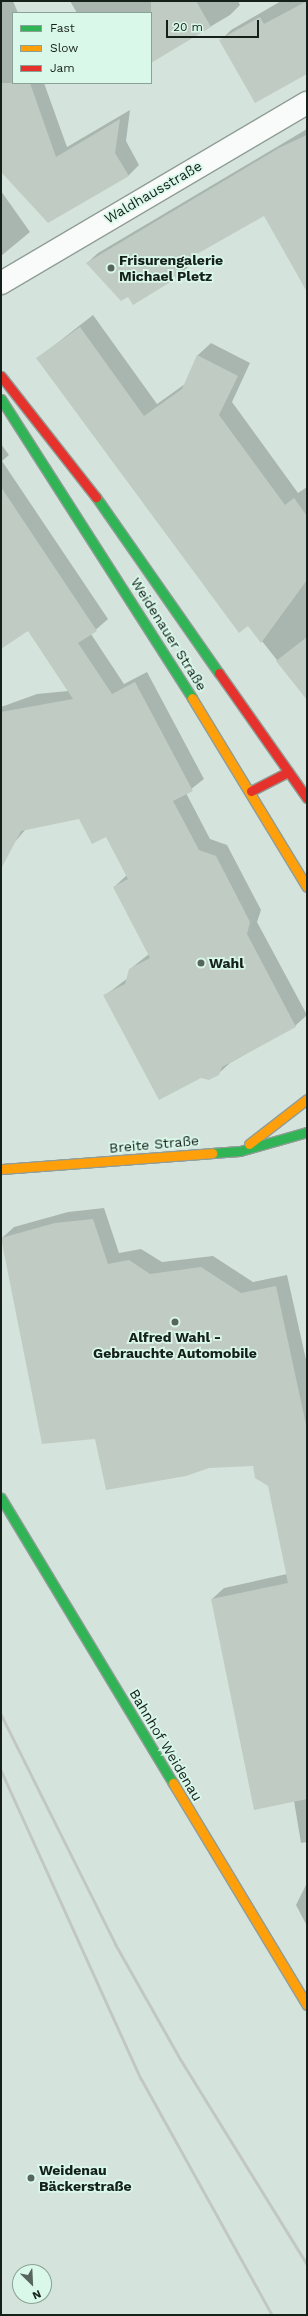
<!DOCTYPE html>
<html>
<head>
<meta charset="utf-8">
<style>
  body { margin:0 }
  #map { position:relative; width:308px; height:2316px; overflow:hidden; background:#d4e4dc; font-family:"Work Sans",sans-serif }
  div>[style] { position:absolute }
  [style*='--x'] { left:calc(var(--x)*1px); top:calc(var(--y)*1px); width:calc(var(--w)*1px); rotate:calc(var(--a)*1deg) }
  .shadow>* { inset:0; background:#0003 }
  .building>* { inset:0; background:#c0cbc3 }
  .roads { filter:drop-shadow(1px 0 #909d97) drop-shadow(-1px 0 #909d97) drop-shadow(0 1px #909d97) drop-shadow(0 -1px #909d97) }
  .street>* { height:22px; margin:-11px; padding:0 11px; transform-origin:11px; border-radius:11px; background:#f9fbfa }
  .fast>* { height:9px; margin:-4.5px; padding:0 4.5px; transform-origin:4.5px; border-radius:4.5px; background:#30b455 }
  .slow>* { height:9px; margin:-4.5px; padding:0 4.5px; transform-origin:4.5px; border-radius:4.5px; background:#ff9f0a }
  .jam>* { height:9px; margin:-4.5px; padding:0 4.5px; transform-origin:4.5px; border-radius:4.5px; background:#e5322d }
  .rail>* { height:3px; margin:-1.5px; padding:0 1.5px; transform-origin:1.5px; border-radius:1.5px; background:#c2c7c5 }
  .dots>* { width:11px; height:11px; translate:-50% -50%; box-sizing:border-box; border:2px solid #daf8ea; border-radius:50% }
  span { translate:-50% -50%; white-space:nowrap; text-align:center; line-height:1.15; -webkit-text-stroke:3.5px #daf8ea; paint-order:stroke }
  .street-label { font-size:14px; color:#15201b }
  .poi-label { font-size:14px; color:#15201b; font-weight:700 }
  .left { translate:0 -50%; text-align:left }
  .frame { position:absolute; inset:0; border:2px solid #15201b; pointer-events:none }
  .legend { position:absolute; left:12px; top:12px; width:140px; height:72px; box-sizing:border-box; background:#daf8ea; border:1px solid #8ba297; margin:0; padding:5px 7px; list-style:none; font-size:12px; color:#15201b }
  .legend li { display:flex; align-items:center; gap:8px; height:20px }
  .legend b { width:20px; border:1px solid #8ba297 }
  .north { position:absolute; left:12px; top:2264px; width:40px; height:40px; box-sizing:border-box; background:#daf8ea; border:1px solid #8ba297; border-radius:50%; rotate:156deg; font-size:11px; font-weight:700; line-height:16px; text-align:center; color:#15201b }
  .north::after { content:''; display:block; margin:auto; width:14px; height:18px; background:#58655f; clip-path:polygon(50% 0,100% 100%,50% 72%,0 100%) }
  .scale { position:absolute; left:166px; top:20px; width:93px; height:18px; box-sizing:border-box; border:2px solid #15201b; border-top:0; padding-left:5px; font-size:12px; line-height:14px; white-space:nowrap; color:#15201b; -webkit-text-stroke:3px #daf8ea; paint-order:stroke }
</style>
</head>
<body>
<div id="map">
  <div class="shadow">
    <div style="clip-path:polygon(1px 1px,13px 1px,18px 13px,13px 13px,13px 83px,44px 83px,67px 147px,130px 110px,126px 141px,139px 165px,128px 176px,1px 171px)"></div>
    <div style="clip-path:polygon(70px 1px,238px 1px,240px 5px,230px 15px,151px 62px,151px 13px,77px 13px)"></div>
    <div style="clip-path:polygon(281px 1px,307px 1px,307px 71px,220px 41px,231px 30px)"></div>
    <div style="clip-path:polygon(307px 129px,307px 290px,264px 215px,188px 258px,192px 263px,181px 274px,128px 296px,87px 263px,98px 253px)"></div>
    <div style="clip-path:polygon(1px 191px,30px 232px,1px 256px)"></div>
    <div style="clip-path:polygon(93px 315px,157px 404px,185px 384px,198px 355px,211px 343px,250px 363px,232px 402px,298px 493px,307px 487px,307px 698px,38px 358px)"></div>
    <div style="clip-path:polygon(1px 444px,9px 455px,2px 461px,108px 619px,91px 634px,124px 684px,147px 672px,204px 779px,186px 793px,210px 839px,227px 845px,261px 910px,257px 922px,307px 1015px,295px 1026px,230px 1063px,218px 1074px,104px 996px,128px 978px,130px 969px,149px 954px,114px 887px,127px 875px,106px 836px,79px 818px,26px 829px,14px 843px,1px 846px,1px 707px,37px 694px,68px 691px,28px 630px,1px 648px)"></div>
    <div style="clip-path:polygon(104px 1208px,119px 1253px,141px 1249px,162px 1262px,213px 1256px,253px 1282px,287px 1275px,307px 1364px,307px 1842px,301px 1843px,294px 1801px,212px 1599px,224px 1588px,287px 1574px,269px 1486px,254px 1465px,96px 1438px,2px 1238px,14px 1227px,68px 1212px)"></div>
    <div style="clip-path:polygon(307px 1883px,307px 1926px,296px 1905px)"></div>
  </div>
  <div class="building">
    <div style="clip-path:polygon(151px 1px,196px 1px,211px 27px,151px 63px)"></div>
    <div style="clip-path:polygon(307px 1px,307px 74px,255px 103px,219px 40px,260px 17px,264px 24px)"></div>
    <div style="clip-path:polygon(1px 83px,30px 83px,56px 157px,120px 119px,115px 153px,129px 176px,48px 223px,1px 172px)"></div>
    <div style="clip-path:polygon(307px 135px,307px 292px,264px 216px,176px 266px,182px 275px,133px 305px,128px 297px,121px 301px,86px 263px,279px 148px)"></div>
    <div style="clip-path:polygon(80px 327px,144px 416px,182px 389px,197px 355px,238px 376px,219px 415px,285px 505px,294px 498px,307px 516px,307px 580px,261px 643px,248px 626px,239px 633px,36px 358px)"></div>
    <div style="clip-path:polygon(1px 487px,97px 631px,78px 643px,112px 694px,135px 682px,193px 791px,173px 801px,199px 850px,216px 856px,250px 922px,247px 934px,296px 1027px,222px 1067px,219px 1075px,209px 1080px,201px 1078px,159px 1100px,103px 995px,125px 984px,129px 969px,150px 958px,113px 887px,128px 879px,106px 837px,92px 844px,79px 819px,21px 831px,1px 869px,1px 712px,73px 699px,28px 631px,1px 649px)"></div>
    <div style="clip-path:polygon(307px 637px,307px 700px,276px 661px)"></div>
    <div style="clip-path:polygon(93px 1219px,108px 1264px,129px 1260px,150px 1274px,201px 1267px,241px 1293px,276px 1286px,307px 1429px,307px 1799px,254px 1810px,211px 1599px,288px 1583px,268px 1486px,255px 1478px,253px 1466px,209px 1468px,186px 1476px,106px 1490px,95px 1439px,42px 1444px,1px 1238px,55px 1223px)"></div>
  </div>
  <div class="roads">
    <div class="street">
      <div style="--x:1;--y:283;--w:355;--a:-30.5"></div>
    </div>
    <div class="fast">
      <div style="--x:1;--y:399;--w:355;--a:57.4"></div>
      <div style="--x:96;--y:497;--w:215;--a:55.1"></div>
      <div style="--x:212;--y:1153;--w:28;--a:-4"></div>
      <div style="--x:240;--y:1151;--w:70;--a:-15.8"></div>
      <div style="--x:1;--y:1498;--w:333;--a:58.9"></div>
    </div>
    <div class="slow">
      <div style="--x:192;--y:698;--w:221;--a:58.7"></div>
      <div style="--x:249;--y:1144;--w:73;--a:-37.8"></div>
      <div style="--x:1;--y:1169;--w:212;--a:-4.3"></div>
      <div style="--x:173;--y:1783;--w:259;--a:58.9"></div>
    </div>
    <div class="jam">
      <div style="--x:1;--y:376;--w:154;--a:51.9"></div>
      <div style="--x:219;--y:673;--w:153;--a:54.9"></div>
      <div style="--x:251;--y:791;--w:42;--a:-27.2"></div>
    </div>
  </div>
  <div class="rail">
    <div style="--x:1;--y:1715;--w:256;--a:63.5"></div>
    <div style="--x:115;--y:1944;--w:132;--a:60.5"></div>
    <div style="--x:180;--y:2059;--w:242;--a:58.3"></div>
    <div style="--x:1;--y:1771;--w:338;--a:65.6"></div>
    <div style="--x:141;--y:2079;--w:270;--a:61"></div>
  </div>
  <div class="dots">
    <div style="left:111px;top:268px;background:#58655f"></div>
    <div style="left:201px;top:963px;background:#58655f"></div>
    <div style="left:175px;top:1322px;background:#58655f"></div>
    <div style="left:31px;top:2178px;background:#58655f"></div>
  </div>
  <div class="street-label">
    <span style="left:153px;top:192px;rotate:-30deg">Waldhausstraße</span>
    <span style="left:169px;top:634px;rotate:58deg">Weidenauer Straße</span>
    <span style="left:154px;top:1144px;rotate:-5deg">Breite Straße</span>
    <span style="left:166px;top:1745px;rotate:59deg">Bahnhof Weidenau</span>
  </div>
  <div class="poi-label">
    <span class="left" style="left:119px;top:268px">Frisurengalerie<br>Michael Pletz</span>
    <span class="left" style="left:209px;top:963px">Wahl</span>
    <span style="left:175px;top:1345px">Alfred Wahl -<br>Gebrauchte Automobile</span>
    <span class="left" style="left:39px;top:2178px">Weidenau<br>Bäckerstraße</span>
  </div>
  <div class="frame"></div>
  <ul class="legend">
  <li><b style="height:5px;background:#30b455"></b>Fast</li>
  <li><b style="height:5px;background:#ff9f0a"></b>Slow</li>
  <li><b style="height:5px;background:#e5322d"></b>Jam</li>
  </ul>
  <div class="north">N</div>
  <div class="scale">20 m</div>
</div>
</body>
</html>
